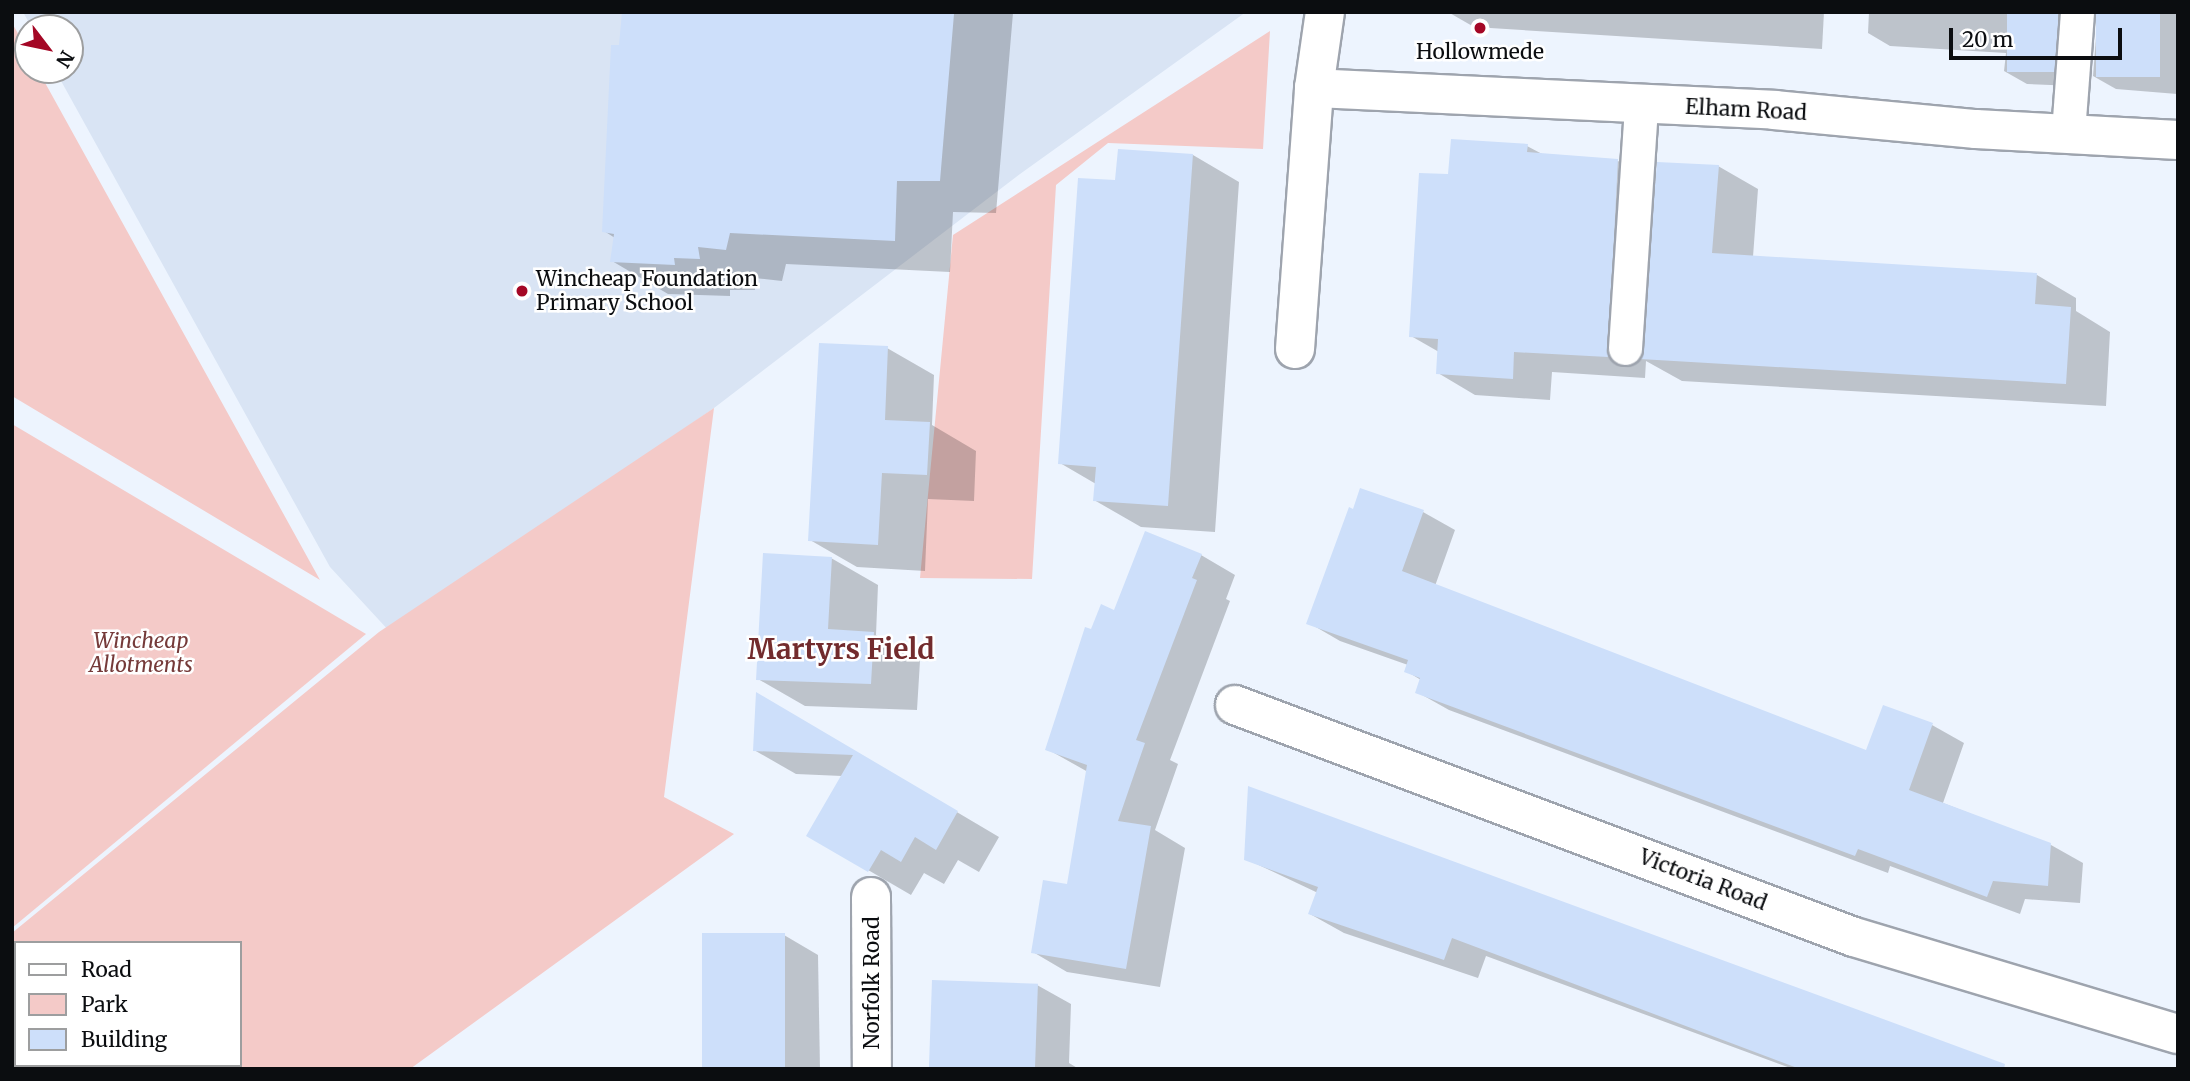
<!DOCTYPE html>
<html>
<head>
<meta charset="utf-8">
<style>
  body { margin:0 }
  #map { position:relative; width:2190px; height:1081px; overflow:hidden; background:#edf4fe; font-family:Merriweather,serif }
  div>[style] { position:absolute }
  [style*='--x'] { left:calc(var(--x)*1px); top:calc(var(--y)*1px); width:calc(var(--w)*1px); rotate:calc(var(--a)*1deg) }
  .built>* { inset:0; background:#d9e4f4 }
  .green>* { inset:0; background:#f4cac8 }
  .shadow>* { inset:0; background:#0003 }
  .building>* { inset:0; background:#cddffa; transform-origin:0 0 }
  .roads { filter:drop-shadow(2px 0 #9ea4ae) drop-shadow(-2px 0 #9ea4ae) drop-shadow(0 2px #9ea4ae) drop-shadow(0 -2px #9ea4ae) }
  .service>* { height:33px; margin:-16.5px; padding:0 16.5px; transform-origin:16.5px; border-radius:16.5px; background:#fff }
  .minor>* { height:38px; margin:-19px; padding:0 19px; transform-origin:19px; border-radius:19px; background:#fff }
  .dots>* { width:19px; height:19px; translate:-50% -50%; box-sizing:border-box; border:4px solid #fff; border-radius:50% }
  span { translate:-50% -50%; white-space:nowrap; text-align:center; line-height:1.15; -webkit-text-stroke:5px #fff; paint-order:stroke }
  .poi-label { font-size:21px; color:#0b0d10 }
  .left { translate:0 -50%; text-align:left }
  .street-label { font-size:21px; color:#0b0d10 }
  .park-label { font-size:21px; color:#753a39; font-style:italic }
  .district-label { font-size:28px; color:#722b2d; font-weight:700 }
  .frame { position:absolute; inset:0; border:14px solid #0b0d10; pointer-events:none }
  .legend { position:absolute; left:14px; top:941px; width:228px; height:126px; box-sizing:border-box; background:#fff; border:2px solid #9d9e9f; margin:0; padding:9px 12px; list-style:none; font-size:21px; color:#0b0d10 }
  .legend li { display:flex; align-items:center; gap:14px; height:35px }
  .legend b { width:35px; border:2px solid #9d9e9f }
  .north { position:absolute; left:14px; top:14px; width:70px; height:70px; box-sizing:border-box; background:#fff; border:2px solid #9d9e9f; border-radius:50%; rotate:122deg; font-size:19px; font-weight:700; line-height:28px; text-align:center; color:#0b0d10 }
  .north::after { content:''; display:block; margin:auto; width:24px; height:32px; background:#a40725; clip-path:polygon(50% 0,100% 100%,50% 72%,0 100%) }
  .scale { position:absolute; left:1949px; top:28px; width:173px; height:32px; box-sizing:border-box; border:4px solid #0b0d10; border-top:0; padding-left:9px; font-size:21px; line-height:24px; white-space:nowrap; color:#0b0d10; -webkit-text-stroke:5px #fff; paint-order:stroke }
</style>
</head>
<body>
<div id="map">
  <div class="built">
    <div style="clip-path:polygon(23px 12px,1246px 12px,1020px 174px,714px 408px,391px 633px,330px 567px,55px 70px,70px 70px,70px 28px,32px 28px)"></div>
  </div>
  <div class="green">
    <div style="clip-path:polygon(12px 23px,28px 51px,28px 70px,38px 70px,320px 580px,12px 396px)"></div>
    <div style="clip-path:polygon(1270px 31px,1263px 149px,1108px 143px,1056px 185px,1032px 579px,920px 578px,953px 235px)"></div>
    <div style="clip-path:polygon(evenodd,714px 408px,664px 797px,734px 834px,410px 1069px,12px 1069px,12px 933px,379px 632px,714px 408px,16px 943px,240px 943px,240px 1065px,16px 1065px,16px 943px)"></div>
    <div style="clip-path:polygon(12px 424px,366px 634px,12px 928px)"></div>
  </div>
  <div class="shadow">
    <div style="clip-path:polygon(623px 12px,1077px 12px,1077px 14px,1013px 13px,996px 213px,953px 212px,950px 272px,786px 264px,782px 281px,754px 278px,755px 290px,730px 290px,730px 296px,668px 294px,612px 261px,615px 238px,604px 231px)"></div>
    <div style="clip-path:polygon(1448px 12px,1824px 12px,1822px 49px,1474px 27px)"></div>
    <div style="clip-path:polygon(1869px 12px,2087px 12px,2075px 86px,2027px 84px,2004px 71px,2006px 53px,1890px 46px,1868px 33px)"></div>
    <div style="clip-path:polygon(2098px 12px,2178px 12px,2177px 94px,2116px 89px,2093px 76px)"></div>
    <div style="clip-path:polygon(1527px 146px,1544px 155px,1618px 161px,1657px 183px,1718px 166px,1758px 189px,1753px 257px,2037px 275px,2076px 298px,2076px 311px,2110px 332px,2106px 406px,1682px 381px,1646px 361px,1645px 378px,1552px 372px,1550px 400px,1475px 395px,1438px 373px,1439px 352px,1411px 336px,1450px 176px)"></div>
    <div style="clip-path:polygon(1193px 155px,1239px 182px,1215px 532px,1141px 527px,1094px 500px,1096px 484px,1060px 463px,1117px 182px)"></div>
    <div style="clip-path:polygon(887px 348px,934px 375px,932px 425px,976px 451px,974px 501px,928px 499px,925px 571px,857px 567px,810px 540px)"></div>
    <div style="clip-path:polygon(1423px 512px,1455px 530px,1435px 586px,1867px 752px,1932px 725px,1964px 743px,1943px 803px,2051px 845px,2083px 863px,2080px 903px,2025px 899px,2020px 914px,1890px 866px,1888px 873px,1449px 710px,1417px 692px,1421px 680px,1406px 671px,1408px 665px,1340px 641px,1309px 623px)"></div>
    <div style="clip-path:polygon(1201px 555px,1235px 575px,1226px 599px,1230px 601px,1170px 760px,1178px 764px,1155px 830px,1185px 848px,1160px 987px,1067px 972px,1033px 952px,1068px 886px,1088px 772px,1047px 749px,1092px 631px)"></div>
    <div style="clip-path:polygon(831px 558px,878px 585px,876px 635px,920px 661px,917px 710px,805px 706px,758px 679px)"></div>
    <div style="clip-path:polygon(798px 718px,999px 837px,979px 872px,958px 860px,944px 884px,924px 873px,911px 895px,808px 835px,842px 776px,796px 774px,754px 750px)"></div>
    <div style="clip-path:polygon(1246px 859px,2002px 1069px,1793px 1069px,1486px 956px,1478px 978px,1344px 933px,1310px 914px,1318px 893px)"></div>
    <div style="clip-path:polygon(784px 935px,818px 955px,820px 1069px,706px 1069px)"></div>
    <div style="clip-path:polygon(1037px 985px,1071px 1004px,1069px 1063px,1079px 1069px,931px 1069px)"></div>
  </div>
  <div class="building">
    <div style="clip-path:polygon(622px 12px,954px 14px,940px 181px,897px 181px,895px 241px,730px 233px,726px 250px,698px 247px,700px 259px,674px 258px,675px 265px,610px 262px,614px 234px,602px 232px,611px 45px,619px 45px)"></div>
    <div style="left:2007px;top:12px;width:51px;height:60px"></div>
    <div style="left:2096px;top:12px;width:64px;height:65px"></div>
    <div style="clip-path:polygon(1451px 139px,1528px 144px,1527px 152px,1618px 159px,1608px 357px,1514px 352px,1513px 379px,1436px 374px,1438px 339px,1409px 337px,1419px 173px,1448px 174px)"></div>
    <div style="clip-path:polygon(1118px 149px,1193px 154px,1168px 506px,1093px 501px,1096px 467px,1058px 464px,1078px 178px,1115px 180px)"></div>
    <div style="clip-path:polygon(1657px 162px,1719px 165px,1712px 253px,2037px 273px,2035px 304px,2071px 307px,2066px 384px,1640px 359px)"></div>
    <div style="clip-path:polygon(819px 343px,888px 346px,885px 420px,930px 422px,927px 475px,882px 473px,878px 545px,808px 541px)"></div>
    <div style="clip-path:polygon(1360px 488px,1424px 510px,1402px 571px,1866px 750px,1883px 705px,1933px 723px,1909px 790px,2051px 843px,2048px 886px,1993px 881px,1987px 897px,1858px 849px,1855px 856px,1415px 693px,1420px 678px,1404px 672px,1408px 660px,1306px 624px,1349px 507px,1353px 509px)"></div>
    <div style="clip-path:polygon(1145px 531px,1202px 554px,1192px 578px,1197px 580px,1136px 740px,1145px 743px,1118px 821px,1151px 826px,1126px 969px,1031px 953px,1043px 880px,1067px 884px,1087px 765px,1045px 750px,1085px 627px,1091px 629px,1101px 604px,1114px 610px)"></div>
    <div style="clip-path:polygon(763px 553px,832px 557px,828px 629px,874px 632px,871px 684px,756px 680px)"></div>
    <div style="clip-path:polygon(756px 692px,958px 811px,936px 850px,915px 837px,901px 862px,881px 850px,868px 872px,806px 836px,853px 755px,753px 751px)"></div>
    <div style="clip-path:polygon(1248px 786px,1875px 1016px,2005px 1064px,2004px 1069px,1800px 1069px,1452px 938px,1444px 960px,1308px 914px,1318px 887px,1244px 860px)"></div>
    <div style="left:785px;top:933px;width:136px;height:83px;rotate:90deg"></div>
    <div style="left:932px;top:980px;width:106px;height:89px;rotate:2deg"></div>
  </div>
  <div class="roads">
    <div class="service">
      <div style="--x:2068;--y:132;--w:120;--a:-85.7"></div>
      <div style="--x:1625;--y:348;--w:244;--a:-86.2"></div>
    </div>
    <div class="minor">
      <div style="--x:1314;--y:88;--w:461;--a:2.7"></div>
      <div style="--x:1774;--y:110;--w:203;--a:5.4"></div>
      <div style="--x:1976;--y:129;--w:202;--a:3.1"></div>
      <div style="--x:1295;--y:349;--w:262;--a:-85.8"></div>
      <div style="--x:1314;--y:88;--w:77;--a:-81.8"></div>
      <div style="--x:1235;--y:705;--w:661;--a:20.55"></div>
      <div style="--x:1854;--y:937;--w:338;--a:16.7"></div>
      <div style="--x:871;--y:897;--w:172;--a:89.7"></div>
    </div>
  </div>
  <div class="dots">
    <div style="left:1480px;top:28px;background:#a40725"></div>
    <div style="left:522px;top:291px;background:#a40725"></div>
  </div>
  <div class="poi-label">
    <span style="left:1480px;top:52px">Hollowmede</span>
    <span class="left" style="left:536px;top:291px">Wincheap Foundation<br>Primary School</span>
  </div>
  <div class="street-label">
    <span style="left:1746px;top:110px;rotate:3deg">Elham Road</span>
    <span style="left:1703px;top:880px;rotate:21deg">Victoria Road</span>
    <span style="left:872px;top:983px;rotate:-90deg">Norfolk Road</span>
  </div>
  <div class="park-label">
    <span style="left:141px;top:653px">Wincheap<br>Allotments</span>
  </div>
  <div class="district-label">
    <span style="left:841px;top:649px">Martyrs Field</span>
  </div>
  <div class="frame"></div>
  <ul class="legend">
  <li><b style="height:9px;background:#fff"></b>Road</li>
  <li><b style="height:19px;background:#f4cac8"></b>Park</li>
  <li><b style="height:19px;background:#cddffa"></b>Building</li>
  </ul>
  <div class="north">N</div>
  <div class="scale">20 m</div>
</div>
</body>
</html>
